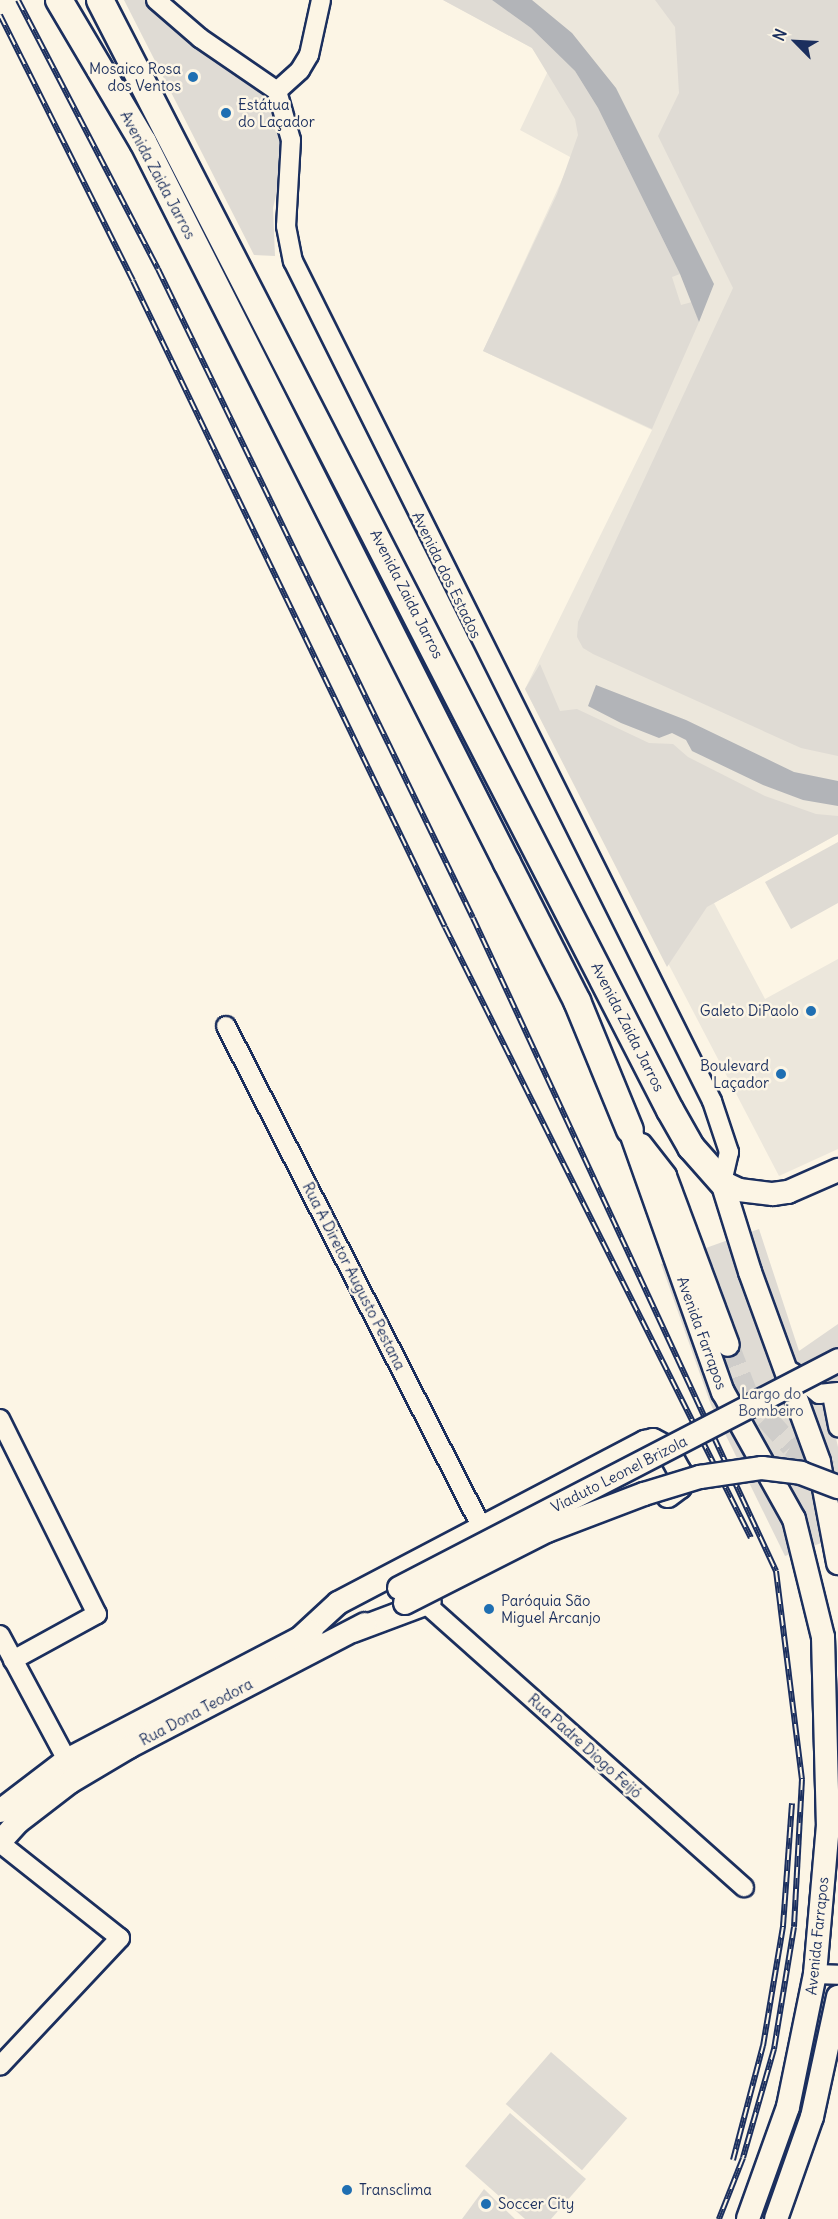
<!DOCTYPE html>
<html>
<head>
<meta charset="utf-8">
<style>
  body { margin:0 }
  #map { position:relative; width:838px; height:2219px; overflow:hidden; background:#fcf5e5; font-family:Delius,sans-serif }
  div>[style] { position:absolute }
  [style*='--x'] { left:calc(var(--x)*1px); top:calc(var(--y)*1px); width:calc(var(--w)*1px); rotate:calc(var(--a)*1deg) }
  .built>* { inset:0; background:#ece7dc }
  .green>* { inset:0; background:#dfdbd4; transform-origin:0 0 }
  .water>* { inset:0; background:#b2b4b8 }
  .major-tunnel>* { height:22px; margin-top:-11px; transform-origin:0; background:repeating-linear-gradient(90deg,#cfcdca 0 22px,transparent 0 33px) }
  .roads { filter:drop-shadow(2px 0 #1b2f5e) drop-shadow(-2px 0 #1b2f5e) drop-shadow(0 2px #1b2f5e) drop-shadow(0 -2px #1b2f5e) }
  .minor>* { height:18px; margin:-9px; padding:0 9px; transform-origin:9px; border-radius:9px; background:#fcf5e5 }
  .major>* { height:22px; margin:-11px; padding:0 11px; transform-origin:11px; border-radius:11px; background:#fcf5e5 }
  .highway>* { height:26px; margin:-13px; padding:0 13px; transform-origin:13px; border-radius:13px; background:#fcf5e5 }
  .rail>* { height:6px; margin-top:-3px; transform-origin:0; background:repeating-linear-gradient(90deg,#fcf5e5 0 11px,#1b2f5e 0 22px); box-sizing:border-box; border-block:2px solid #1b2f5e }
  .bridges { filter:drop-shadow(2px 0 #1b2f5e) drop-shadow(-2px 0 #1b2f5e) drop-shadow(0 2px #1b2f5e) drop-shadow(0 -2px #1b2f5e) }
  .major-bridge>* { height:22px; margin:-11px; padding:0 11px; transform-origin:11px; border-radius:11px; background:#fcf5e5 }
  .dots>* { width:16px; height:16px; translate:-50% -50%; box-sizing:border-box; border:3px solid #fcf5e5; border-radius:50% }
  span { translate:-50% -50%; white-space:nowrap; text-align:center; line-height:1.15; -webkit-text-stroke:5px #fcf5e5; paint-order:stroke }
  .poi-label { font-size:15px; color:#1b2f5e }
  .right { translate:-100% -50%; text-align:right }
  .left { translate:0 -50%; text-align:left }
  .street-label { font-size:15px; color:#1b2f5e }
  .park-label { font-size:15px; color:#425176 }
  .north { position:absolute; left:766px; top:12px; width:60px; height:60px; -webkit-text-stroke:4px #fcf5e5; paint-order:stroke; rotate:294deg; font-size:16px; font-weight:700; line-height:24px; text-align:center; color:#1b2f5e }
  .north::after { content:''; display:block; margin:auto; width:21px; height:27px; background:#1b2f5e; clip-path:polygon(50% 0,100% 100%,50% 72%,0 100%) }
</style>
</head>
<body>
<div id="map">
  <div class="built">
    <div style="clip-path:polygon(443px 0,838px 0,838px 834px,714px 903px,765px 999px,838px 959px,838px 1149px,779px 1176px,525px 689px,652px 430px,483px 351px,572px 158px,520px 130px,548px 71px,532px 48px)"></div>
  </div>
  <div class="green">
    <div style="clip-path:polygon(124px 0,147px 0,157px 13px,277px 102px,286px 152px,273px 208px,275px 256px,254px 255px)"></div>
    <div style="clip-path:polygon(443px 0,492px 0,531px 28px,575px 71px,598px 108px,680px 274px,672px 277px,681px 305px,692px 302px,699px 322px,652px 429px,483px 351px,557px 194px,578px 135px,575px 119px,532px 48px)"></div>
    <div style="clip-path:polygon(655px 0,838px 0,838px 756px,801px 748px,593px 654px,583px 648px,577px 637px,578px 622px,733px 288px,658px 136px,679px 93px,675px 27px)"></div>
    <div style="clip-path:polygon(540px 664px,560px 711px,577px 709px,649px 743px,673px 744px,688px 757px,765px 796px,816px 814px,838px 816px,838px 834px,707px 907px,667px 967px,525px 689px)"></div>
    <div style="clip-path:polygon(838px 842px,838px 903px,791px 929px,765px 882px)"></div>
    <div style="clip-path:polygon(759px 1229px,799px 1351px,838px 1324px,838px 1380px,827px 1398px,838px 1447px,838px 1537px,785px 1556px,711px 1405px,661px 1264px)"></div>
    <div style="left:551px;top:2052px;width:101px;height:69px;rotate:41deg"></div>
    <div style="clip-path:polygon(510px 2113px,586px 2179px,551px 2219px,525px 2219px,465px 2166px)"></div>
    <div style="clip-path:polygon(484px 2189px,515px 2219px,462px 2219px)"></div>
  </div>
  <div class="water">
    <div style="clip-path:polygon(492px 0,532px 0,572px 33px,616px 88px,714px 284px,699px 322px,680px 274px,598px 108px,575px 71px,531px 28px)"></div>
    <div style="clip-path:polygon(596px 685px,686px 720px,794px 772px,838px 781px,838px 806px,803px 800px,763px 785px,692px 751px,686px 740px,672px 733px,659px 738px,621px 723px,588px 706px)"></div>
  </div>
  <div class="major-tunnel">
    <div style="--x:728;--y:1345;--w:50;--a:69"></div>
    <div style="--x:746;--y:1392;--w:33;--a:52"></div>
    <div style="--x:766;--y:1418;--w:38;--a:48"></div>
    <div style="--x:791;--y:1446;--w:45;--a:33.3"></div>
  </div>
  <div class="roads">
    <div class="minor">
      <div style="--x:156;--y:0;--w:58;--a:40.8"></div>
      <div style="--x:200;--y:38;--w:93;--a:34.5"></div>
      <div style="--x:277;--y:91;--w:51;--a:74.1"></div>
      <div style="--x:291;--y:140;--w:86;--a:93.3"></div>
      <div style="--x:286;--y:226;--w:36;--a:79"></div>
      <div style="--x:293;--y:261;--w:939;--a:63.49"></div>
      <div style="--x:712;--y:1101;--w:54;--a:71.6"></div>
      <div style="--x:729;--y:1152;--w:31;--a:103"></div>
      <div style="--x:277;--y:91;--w:31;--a:-42"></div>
      <div style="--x:300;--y:70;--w:17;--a:-59"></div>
      <div style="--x:309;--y:55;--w:56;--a:-77.7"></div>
      <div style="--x:226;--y:1026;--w:561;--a:62.98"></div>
      <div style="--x:792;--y:1372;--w:35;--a:39"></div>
      <div style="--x:819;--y:1394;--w:19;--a:-6"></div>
      <div style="--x:832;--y:1395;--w:33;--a:79"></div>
      <div style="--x:0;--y:1419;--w:218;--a:63.6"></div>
      <div style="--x:97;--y:1614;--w:96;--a:151.3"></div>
      <div style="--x:426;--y:1604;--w:426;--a:41.7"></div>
      <div style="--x:0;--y:1635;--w:142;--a:61.8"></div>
      <div style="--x:0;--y:1843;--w:153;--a:38.4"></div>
      <div style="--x:120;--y:1938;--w:175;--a:133.2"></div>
      <div style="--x:815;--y:1974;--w:23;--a:2"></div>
    </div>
    <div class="major">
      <div style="--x:630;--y:1130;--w:278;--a:70.5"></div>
      <div style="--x:723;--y:1392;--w:145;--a:60.8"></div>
      <div style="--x:794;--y:1519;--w:122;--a:76.2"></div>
      <div style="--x:823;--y:1637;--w:188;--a:88.5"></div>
      <div style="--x:828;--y:1825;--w:150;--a:95"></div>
      <div style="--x:815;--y:1974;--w:136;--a:101.5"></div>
      <div style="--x:788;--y:2107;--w:119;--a:109.7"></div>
      <div style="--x:641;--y:1145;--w:39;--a:52"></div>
      <div style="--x:665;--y:1176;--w:180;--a:69.6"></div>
      <div style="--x:722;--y:1182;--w:94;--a:72.7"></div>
      <div style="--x:750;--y:1272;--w:202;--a:70"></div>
      <div style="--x:819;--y:1462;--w:103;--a:79.3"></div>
      <div style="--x:722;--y:1182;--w:19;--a:25"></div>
      <div style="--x:739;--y:1190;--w:34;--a:7"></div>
      <div style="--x:773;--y:1194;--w:15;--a:-8"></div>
      <div style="--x:788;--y:1192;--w:55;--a:-23.7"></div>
      <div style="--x:353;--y:1631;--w:82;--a:-20.6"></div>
      <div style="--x:299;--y:1639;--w:53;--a:-42.7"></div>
      <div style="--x:338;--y:1603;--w:347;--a:-27.7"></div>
      <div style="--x:645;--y:1442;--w:8;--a:-14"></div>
      <div style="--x:653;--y:1440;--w:15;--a:28"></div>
      <div style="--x:666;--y:1447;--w:29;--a:61"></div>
      <div style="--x:680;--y:1472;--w:15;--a:90"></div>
      <div style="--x:680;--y:1487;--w:15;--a:143"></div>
      <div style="--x:0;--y:1811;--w:84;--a:-37.3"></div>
      <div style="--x:67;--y:1760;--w:276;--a:-27.6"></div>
      <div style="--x:0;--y:1842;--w:27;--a:-48"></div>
      <div style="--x:18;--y:1822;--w:66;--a:-37.6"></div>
      <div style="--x:70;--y:1782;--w:69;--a:-30.7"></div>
      <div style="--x:129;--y:1747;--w:266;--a:-27.5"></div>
      <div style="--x:776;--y:2219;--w:108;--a:-70.6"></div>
      <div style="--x:812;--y:2117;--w:123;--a:-77.8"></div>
    </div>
    <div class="highway">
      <div style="--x:59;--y:0;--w:165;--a:59.4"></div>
      <div style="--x:143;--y:142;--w:808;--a:63.21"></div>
      <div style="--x:507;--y:863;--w:155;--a:63.1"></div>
      <div style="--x:577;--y:1001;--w:139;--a:67.7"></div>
      <div style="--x:100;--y:0;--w:1248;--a:62.82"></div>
      <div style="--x:670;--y:1110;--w:43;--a:60.4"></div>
      <div style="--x:691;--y:1147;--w:47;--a:48.5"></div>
    </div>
  </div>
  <div class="rail">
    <div style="--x:18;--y:0;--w:303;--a:62.5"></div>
    <div style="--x:158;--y:269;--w:721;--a:64.11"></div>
    <div style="--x:473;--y:918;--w:720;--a:65.11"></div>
    <div style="--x:776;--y:1571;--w:210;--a:82.9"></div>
    <div style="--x:802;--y:1779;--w:148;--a:93.1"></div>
    <div style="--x:794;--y:1927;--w:124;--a:99.3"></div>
    <div style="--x:774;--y:2049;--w:113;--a:105.9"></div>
    <div style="--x:743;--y:2158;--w:66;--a:111.5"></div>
    <div style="--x:0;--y:15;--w:297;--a:63.4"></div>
    <div style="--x:133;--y:281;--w:717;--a:64.22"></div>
    <div style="--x:445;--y:927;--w:683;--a:63.4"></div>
    <div style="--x:733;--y:2160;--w:118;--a:-75.3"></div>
    <div style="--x:763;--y:2046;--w:122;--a:-80.5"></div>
    <div style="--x:783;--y:1926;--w:123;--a:-85.8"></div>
  </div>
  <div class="bridges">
    <div class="major-bridge">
      <div style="--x:399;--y:1588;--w:495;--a:-27.4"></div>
      <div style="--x:405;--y:1603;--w:159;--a:-26.9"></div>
      <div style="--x:547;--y:1531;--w:104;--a:-20.9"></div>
      <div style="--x:644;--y:1494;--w:59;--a:-16.9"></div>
      <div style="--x:700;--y:1477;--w:63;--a:-8.3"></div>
      <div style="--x:762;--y:1468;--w:39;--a:7"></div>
      <div style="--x:801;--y:1473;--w:40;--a:21"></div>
    </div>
  </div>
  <div class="dots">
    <div style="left:193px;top:77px;background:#1f6fb2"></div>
    <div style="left:226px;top:113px;background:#1f6fb2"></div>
    <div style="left:811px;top:1011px;background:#1f6fb2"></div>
    <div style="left:781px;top:1074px;background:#1f6fb2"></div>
    <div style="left:489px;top:1609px;background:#1f6fb2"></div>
    <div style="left:347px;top:2190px;background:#1f6fb2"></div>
    <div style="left:486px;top:2204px;background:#1f6fb2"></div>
  </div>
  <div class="poi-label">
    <span class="right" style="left:181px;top:77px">Mosaico Rosa<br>dos Ventos</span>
    <span class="left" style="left:238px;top:113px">Estátua<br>do Laçador</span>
    <span class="right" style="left:799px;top:1011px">Galeto DiPaolo</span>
    <span class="right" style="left:769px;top:1074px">Boulevard<br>Laçador</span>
    <span class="left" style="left:501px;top:1609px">Paróquia São<br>Miguel Arcanjo</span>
    <span class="left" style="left:359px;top:2190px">Transclima</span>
    <span class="left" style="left:498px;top:2204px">Soccer City</span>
  </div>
  <div class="street-label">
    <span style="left:158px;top:175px;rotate:62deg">Avenida Zaida Jarros</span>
    <span style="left:447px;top:575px;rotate:64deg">Avenida dos Estados</span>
    <span style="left:407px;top:594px;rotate:63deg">Avenida Zaida Jarros</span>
    <span style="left:628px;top:1027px;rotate:63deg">Avenida Zaida Jarros</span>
    <span style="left:354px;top:1276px;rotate:63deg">Rua A Diretor Augusto Pestana</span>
    <span style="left:702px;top:1333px;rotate:70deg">Avenida Farrapos</span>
    <span style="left:619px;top:1474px;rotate:-27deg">Viaduto Leonel Brizola</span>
    <span style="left:196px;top:1712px;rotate:-28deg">Rua Dona Teodora</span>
    <span style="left:585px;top:1746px;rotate:42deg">Rua Padre Diogo Feijó</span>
    <span style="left:817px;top:1936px;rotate:-84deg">Avenida Farrapos</span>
  </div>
  <div class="park-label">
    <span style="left:771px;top:1402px">Largo do<br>Bombeiro</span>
  </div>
  <div class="north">N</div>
</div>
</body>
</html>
